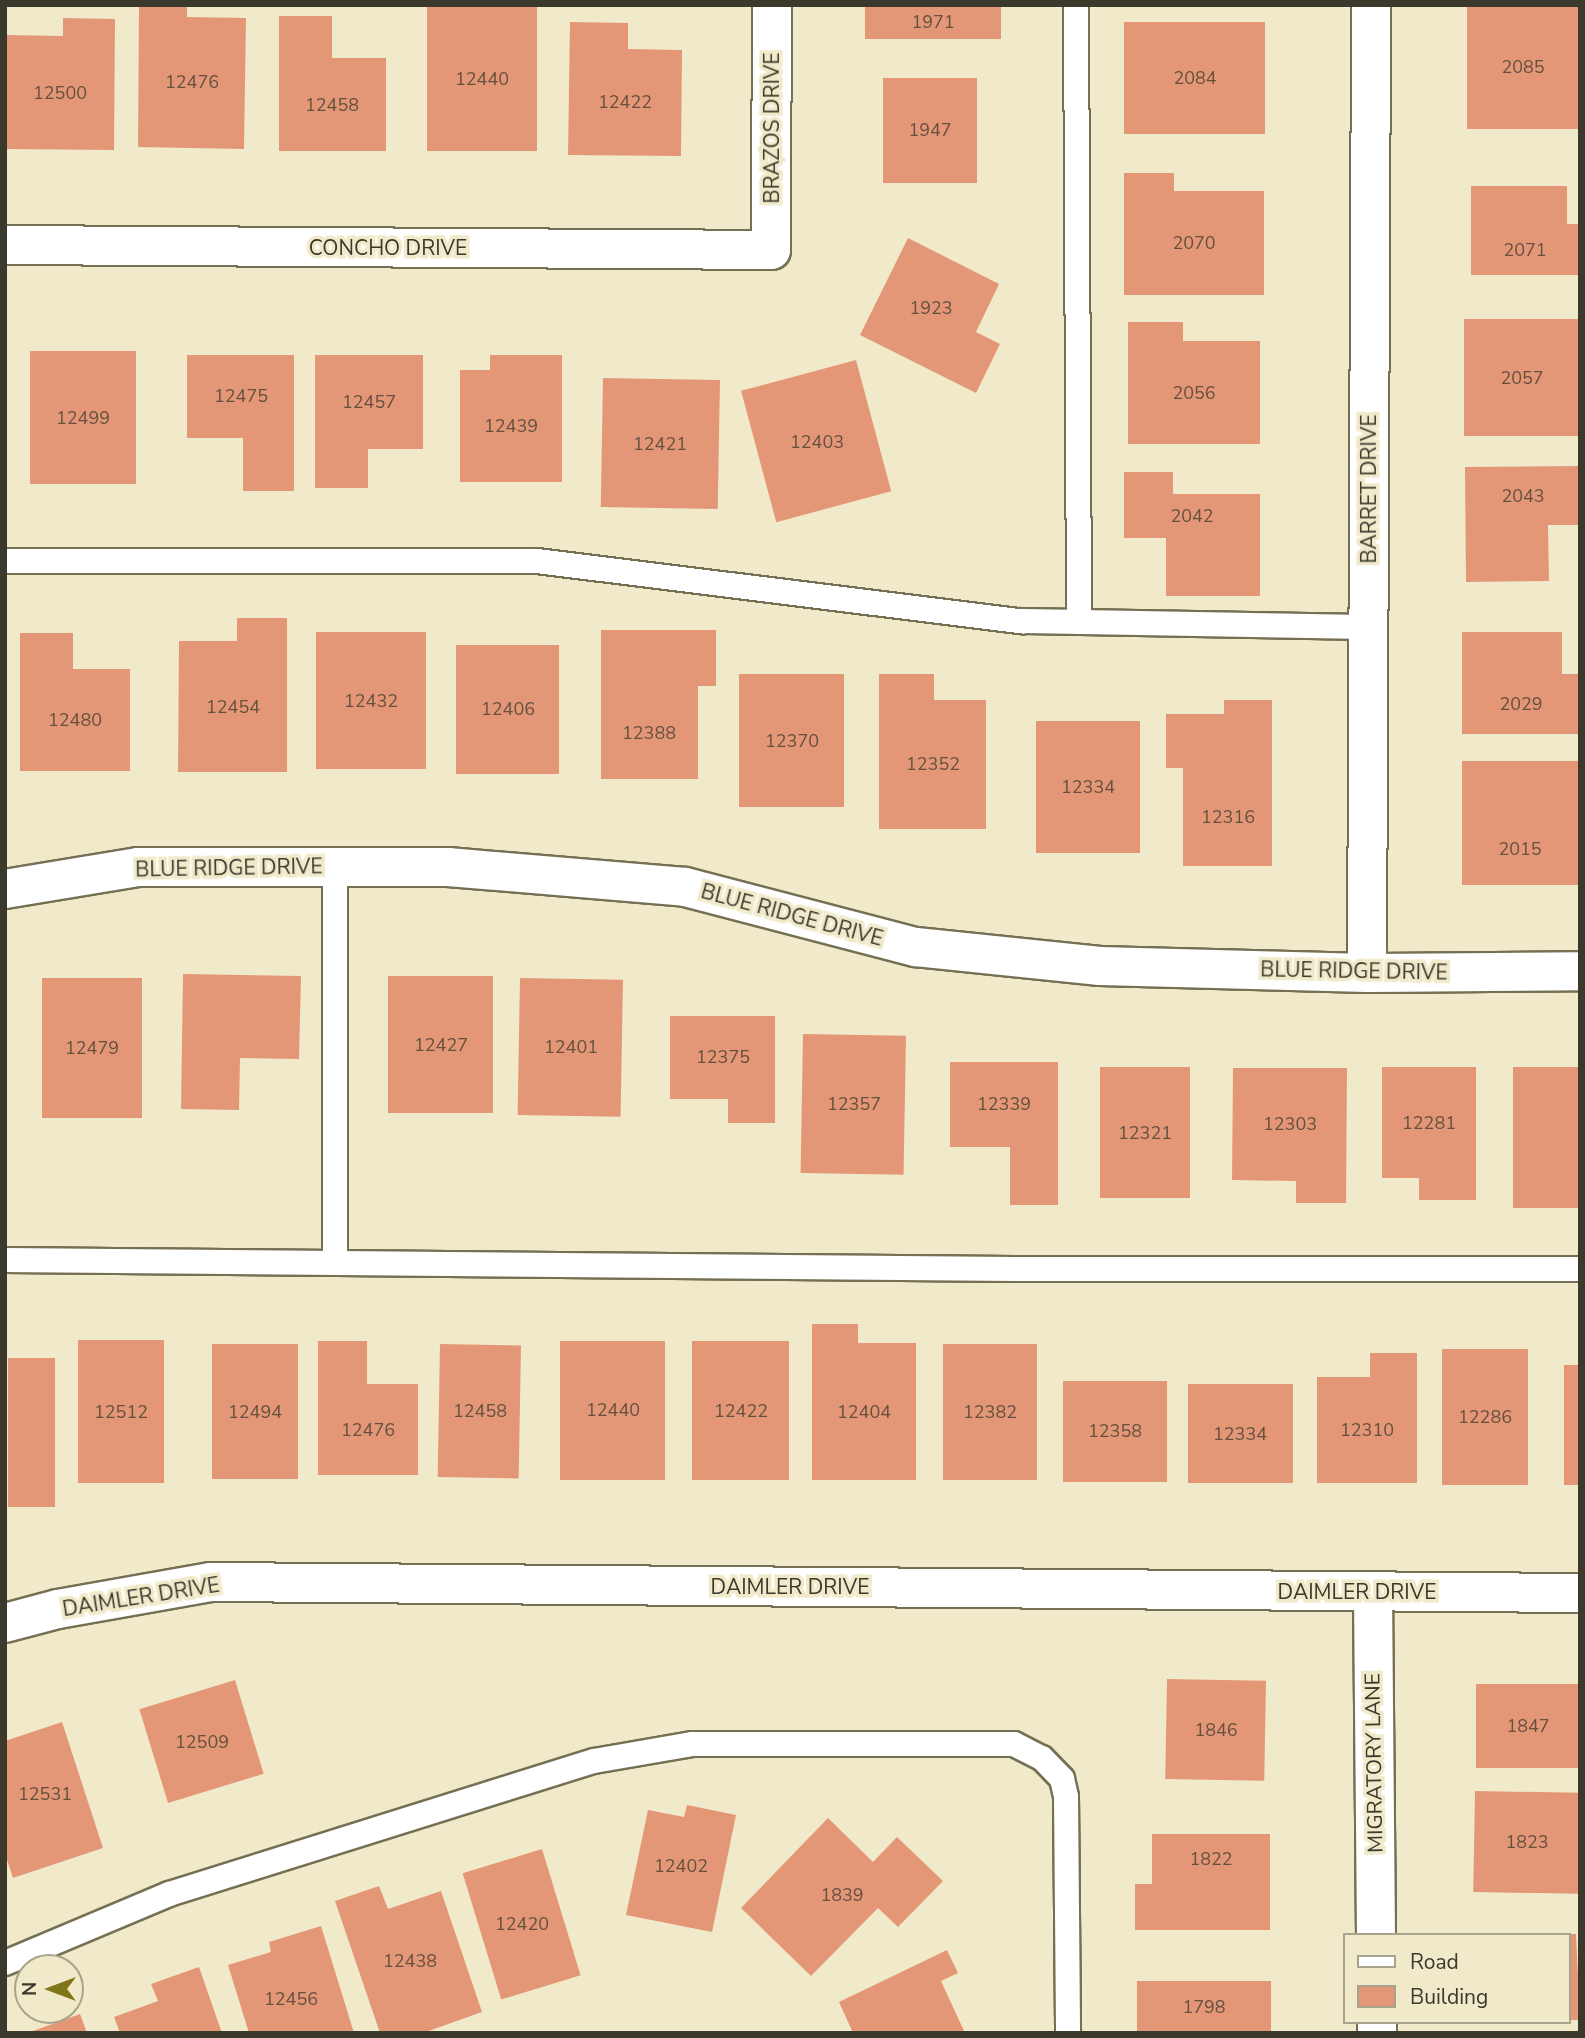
<!DOCTYPE html>
<html>
<head>
<meta charset="utf-8">
<style>
  body { margin:0 }
  #map { position:relative; width:1585px; height:2038px; overflow:hidden; background:#f0eaca; font-family:"Nunito Sans",sans-serif }
  div>[style] { position:absolute }
  [style*='--x'] { left:calc(var(--x)*1px); top:calc(var(--y)*1px); width:calc(var(--w)*1px); rotate:calc(var(--a)*1deg) }
  .building>* { inset:0; background:#e49777; transform-origin:0 0 }
  .roads { filter:drop-shadow(2px 0 #757053) drop-shadow(-2px 0 #757053) drop-shadow(0 2px #757053) drop-shadow(0 -2px #757053) }
  .lane>* { height:24px; margin:-12px; padding:0 12px; transform-origin:12px; border-radius:12px; background:#fff }
  .street>* { height:38px; margin:-19px; padding:0 19px; transform-origin:19px; border-radius:19px; background:#fff }
  span { translate:-50% -50%; white-space:nowrap; text-align:center; line-height:1.15; -webkit-text-stroke:7px #f0eaca; paint-order:stroke }
  .number-label { font-size:18px; color:#65503f }
  .number-label span { -webkit-text-stroke-width:0 }
  .street-label { font-size:21px; color:#3b382c }
  .frame { position:absolute; inset:0; border:7px solid #3b382c; pointer-events:none }
  .legend { position:absolute; left:1343px; top:1933px; width:228px; height:91px; box-sizing:border-box; background:#f0eaca; border:2px solid #a8a38b; margin:0; padding:9px 12px; list-style:none; font-size:21px; color:#3b382c }
  .legend li { display:flex; align-items:center; gap:14px; height:35px }
  .legend b { width:35px; border:2px solid #a8a38b }
  .north { position:absolute; left:14px; top:1954px; width:70px; height:70px; box-sizing:border-box; background:#f0eaca; border:2px solid #a8a38b; border-radius:50%; rotate:270deg; font-size:19px; font-weight:700; line-height:28px; text-align:center; color:#3b382c }
  .north::after { content:''; display:block; margin:auto; width:24px; height:32px; background:#807518; clip-path:polygon(50% 0,100% 100%,50% 72%,0 100%) }
</style>
</head>
<body>
<div id="map">
  <div class="building">
    <div style="clip-path:polygon(139px 5px,187px 5px,187px 17px,246px 18px,244px 149px,138px 147px)"></div>
    <div style="left:865px;top:5px;width:136px;height:34px"></div>
    <div style="left:1467px;top:5px;width:113px;height:124px"></div>
    <div style="left:427px;top:6px;width:110px;height:145px"></div>
    <div style="clip-path:polygon(279px 16px,332px 16px,332px 58px,386px 58px,386px 151px,279px 151px)"></div>
    <div style="clip-path:polygon(63px 18px,115px 19px,114px 150px,6px 149px,7px 35px,63px 36px)"></div>
    <div style="clip-path:polygon(570px 22px,628px 23px,628px 49px,682px 50px,681px 156px,568px 155px)"></div>
    <div style="left:1124px;top:22px;width:141px;height:112px"></div>
    <div style="left:883px;top:78px;width:94px;height:105px"></div>
    <div style="clip-path:polygon(1124px 173px,1174px 173px,1174px 191px,1264px 191px,1264px 295px,1124px 295px)"></div>
    <div style="clip-path:polygon(1471px 186px,1567px 186px,1567px 224px,1580px 224px,1580px 275px,1471px 275px)"></div>
    <div style="clip-path:polygon(908px 238px,999px 284px,976px 332px,1000px 344px,976px 393px,860px 335px)"></div>
    <div style="left:1580px;top:319px;width:117px;height:116px;rotate:90deg"></div>
    <div style="clip-path:polygon(1128px 322px,1183px 322px,1183px 341px,1260px 341px,1260px 444px,1128px 444px)"></div>
    <div style="left:30px;top:351px;width:106px;height:133px"></div>
    <div style="clip-path:polygon(187px 355px,294px 355px,294px 491px,243px 491px,243px 438px,187px 438px)"></div>
    <div style="clip-path:polygon(315px 355px,423px 355px,423px 449px,368px 449px,368px 488px,315px 488px)"></div>
    <div style="clip-path:polygon(490px 355px,562px 355px,562px 482px,460px 482px,460px 370px,490px 370px)"></div>
    <div style="left:856px;top:360px;width:136px;height:119px;rotate:75deg"></div>
    <div style="left:603px;top:378px;width:117px;height:129px;rotate:1deg"></div>
    <div style="clip-path:polygon(1580px 466px,1580px 525px,1548px 525px,1549px 581px,1466px 582px,1465px 467px)"></div>
    <div style="clip-path:polygon(1124px 472px,1173px 472px,1173px 494px,1260px 494px,1260px 596px,1166px 596px,1166px 538px,1124px 538px)"></div>
    <div style="clip-path:polygon(237px 618px,287px 618px,287px 772px,178px 772px,179px 641px,237px 641px)"></div>
    <div style="clip-path:polygon(601px 630px,716px 630px,716px 686px,698px 686px,698px 779px,601px 779px)"></div>
    <div style="left:316px;top:632px;width:110px;height:137px"></div>
    <div style="clip-path:polygon(1462px 632px,1562px 632px,1562px 674px,1580px 674px,1580px 734px,1462px 734px)"></div>
    <div style="clip-path:polygon(20px 633px,73px 633px,73px 669px,130px 669px,130px 771px,20px 771px)"></div>
    <div style="left:456px;top:645px;width:103px;height:129px"></div>
    <div style="left:739px;top:674px;width:105px;height:133px"></div>
    <div style="clip-path:polygon(879px 674px,934px 674px,934px 700px,986px 700px,986px 829px,879px 829px)"></div>
    <div style="clip-path:polygon(1224px 700px,1272px 700px,1272px 866px,1183px 866px,1183px 768px,1166px 768px,1166px 714px,1224px 714px)"></div>
    <div style="left:1036px;top:721px;width:104px;height:132px"></div>
    <div style="left:1462px;top:761px;width:118px;height:124px"></div>
    <div style="clip-path:polygon(183px 974px,301px 976px,299px 1059px,240px 1058px,239px 1110px,181px 1109px)"></div>
    <div style="left:388px;top:976px;width:105px;height:137px"></div>
    <div style="left:42px;top:978px;width:100px;height:140px"></div>
    <div style="left:520px;top:978px;width:103px;height:137px;rotate:1deg"></div>
    <div style="clip-path:polygon(670px 1016px,775px 1016px,775px 1123px,728px 1123px,728px 1099px,670px 1099px)"></div>
    <div style="left:803px;top:1034px;width:103px;height:139px;rotate:1deg"></div>
    <div style="clip-path:polygon(950px 1062px,1058px 1062px,1058px 1205px,1010px 1205px,1010px 1147px,950px 1147px)"></div>
    <div style="left:1100px;top:1067px;width:90px;height:131px"></div>
    <div style="clip-path:polygon(1382px 1067px,1476px 1067px,1476px 1200px,1419px 1200px,1419px 1178px,1382px 1178px)"></div>
    <div style="left:1513px;top:1067px;width:67px;height:141px"></div>
    <div style="clip-path:polygon(1233px 1068px,1347px 1068px,1346px 1203px,1296px 1203px,1296px 1181px,1232px 1180px)"></div>
    <div style="clip-path:polygon(812px 1324px,858px 1324px,858px 1343px,916px 1343px,916px 1480px,812px 1480px)"></div>
    <div style="left:78px;top:1340px;width:86px;height:143px"></div>
    <div style="clip-path:polygon(318px 1341px,367px 1341px,367px 1384px,418px 1384px,418px 1475px,318px 1475px)"></div>
    <div style="left:560px;top:1341px;width:105px;height:139px"></div>
    <div style="left:692px;top:1341px;width:97px;height:139px"></div>
    <div style="left:212px;top:1344px;width:86px;height:135px"></div>
    <div style="left:440px;top:1344px;width:81px;height:133px;rotate:1deg"></div>
    <div style="left:943px;top:1344px;width:94px;height:136px"></div>
    <div style="left:1442px;top:1349px;width:86px;height:136px"></div>
    <div style="clip-path:polygon(1370px 1353px,1417px 1353px,1417px 1483px,1317px 1483px,1317px 1377px,1370px 1377px)"></div>
    <div style="left:8px;top:1358px;width:47px;height:149px"></div>
    <div style="left:1564px;top:1365px;width:16px;height:120px"></div>
    <div style="left:1063px;top:1381px;width:104px;height:101px"></div>
    <div style="left:1188px;top:1384px;width:105px;height:99px"></div>
    <div style="left:1167px;top:1679px;width:99px;height:100px;rotate:1deg"></div>
    <div style="left:235px;top:1680px;width:98px;height:100px;rotate:73deg"></div>
    <div style="left:1476px;top:1684px;width:104px;height:84px"></div>
    <div style="clip-path:polygon(62px 1722px,103px 1848px,13px 1878px,5px 1854px,5px 1741px)"></div>
    <div style="left:1475px;top:1791px;width:105px;height:101px;rotate:1deg"></div>
    <div style="clip-path:polygon(687px 1805px,736px 1815px,712px 1932px,626px 1915px,648px 1810px,684px 1817px)"></div>
    <div style="clip-path:polygon(828px 1818px,873px 1862px,897px 1837px,943px 1881px,898px 1927px,878px 1908px,811px 1976px,741px 1908px)"></div>
    <div style="clip-path:polygon(1152px 1834px,1270px 1834px,1270px 1930px,1135px 1930px,1135px 1884px,1152px 1884px)"></div>
    <div style="left:542px;top:1849px;width:132px;height:83px;rotate:73deg"></div>
    <div style="clip-path:polygon(379px 1886px,388px 1909px,441px 1891px,482px 2012px,423px 2033px,380px 2033px,335px 1901px)"></div>
    <div style="clip-path:polygon(321px 1926px,354px 2033px,249px 2033px,228px 1965px,271px 1952px,269px 1942px)"></div>
    <div style="clip-path:polygon(1569px 1934px,1576px 1934px,1580px 2020px,1569px 2020px)"></div>
    <div style="clip-path:polygon(947px 1950px,958px 1973px,941px 1981px,965px 2033px,853px 2033px,839px 2002px)"></div>
    <div style="clip-path:polygon(199px 1967px,222px 2033px,120px 2033px,114px 2017px,158px 2001px,151px 1984px)"></div>
    <div style="left:1137px;top:1981px;width:134px;height:52px"></div>
    <div style="clip-path:polygon(80px 2014px,87px 2033px,30px 2033px,30px 2032px)"></div>
  </div>
  <div class="roads">
    <div class="lane">
      <div style="--x:1076;--y:5;--w:617;--a:89.72"></div>
      <div style="--x:5;--y:561;--w:532;--a:0"></div>
      <div style="--x:537;--y:561;--w:489;--a:7.1"></div>
      <div style="--x:1022;--y:621;--w:346;--a:1"></div>
      <div style="--x:335;--y:867;--w:396;--a:90"></div>
      <div style="--x:5;--y:1260;--w:1014;--a:0.51"></div>
      <div style="--x:1019;--y:1269;--w:561;--a:0"></div>
      <div style="--x:5;--y:1963;--w:178;--a:-22.8"></div>
      <div style="--x:169;--y:1894;--w:445;--a:-17.4"></div>
      <div style="--x:594;--y:1761;--w:99;--a:-9.8"></div>
      <div style="--x:692;--y:1744;--w:322;--a:0"></div>
      <div style="--x:1014;--y:1744;--w:31;--a:27"></div>
      <div style="--x:1042;--y:1758;--w:29;--a:46"></div>
      <div style="--x:1062;--y:1779;--w:18;--a:77"></div>
      <div style="--x:1066;--y:1797;--w:236;--a:89.5"></div>
    </div>
    <div class="street">
      <div style="--x:5;--y:245;--w:766;--a:0.37"></div>
      <div style="--x:771;--y:250;--w:245;--a:-89.8"></div>
      <div style="--x:5;--y:889;--w:135;--a:-9.4"></div>
      <div style="--x:138;--y:867;--w:310;--a:0"></div>
      <div style="--x:448;--y:867;--w:238;--a:4.8"></div>
      <div style="--x:685;--y:887;--w:239;--a:14.6"></div>
      <div style="--x:916;--y:947;--w:185;--a:5.9"></div>
      <div style="--x:1100;--y:966;--w:267;--a:1.5"></div>
      <div style="--x:1367;--y:973;--w:213;--a:-0.5"></div>
      <div style="--x:1367;--y:973;--w:968;--a:-89.76"></div>
      <div style="--x:1373;--y:1592;--w:343;--a:89.5"></div>
      <div style="--x:5;--y:1623;--w:55;--a:-14.8"></div>
      <div style="--x:58;--y:1609;--w:155;--a:-10"></div>
      <div style="--x:211;--y:1582;--w:1369;--a:0.46"></div>
      <div style="--x:1377;--y:2022;--w:11;--a:90"></div>
    </div>
  </div>
  <div class="number-label">
    <span style="left:933px;top:22px">1971</span>
    <span style="left:1523px;top:67px">2085</span>
    <span style="left:1195px;top:78px">2084</span>
    <span style="left:482px;top:79px">12440</span>
    <span style="left:192px;top:82px">12476</span>
    <span style="left:60px;top:93px">12500</span>
    <span style="left:625px;top:102px">12422</span>
    <span style="left:332px;top:105px">12458</span>
    <span style="left:930px;top:130px">1947</span>
    <span style="left:1194px;top:243px">2070</span>
    <span style="left:1525px;top:250px">2071</span>
    <span style="left:931px;top:308px">1923</span>
    <span style="left:1522px;top:378px">2057</span>
    <span style="left:1194px;top:393px">2056</span>
    <span style="left:241px;top:396px">12475</span>
    <span style="left:369px;top:402px">12457</span>
    <span style="left:83px;top:418px">12499</span>
    <span style="left:511px;top:426px">12439</span>
    <span style="left:817px;top:442px">12403</span>
    <span style="left:660px;top:444px">12421</span>
    <span style="left:1523px;top:496px">2043</span>
    <span style="left:1192px;top:516px">2042</span>
    <span style="left:371px;top:701px">12432</span>
    <span style="left:1521px;top:704px">2029</span>
    <span style="left:233px;top:707px">12454</span>
    <span style="left:508px;top:709px">12406</span>
    <span style="left:75px;top:720px">12480</span>
    <span style="left:649px;top:733px">12388</span>
    <span style="left:792px;top:741px">12370</span>
    <span style="left:933px;top:764px">12352</span>
    <span style="left:1088px;top:787px">12334</span>
    <span style="left:1228px;top:817px">12316</span>
    <span style="left:1520px;top:849px">2015</span>
    <span style="left:441px;top:1045px">12427</span>
    <span style="left:571px;top:1047px">12401</span>
    <span style="left:92px;top:1048px">12479</span>
    <span style="left:723px;top:1057px">12375</span>
    <span style="left:854px;top:1104px">12357</span>
    <span style="left:1004px;top:1104px">12339</span>
    <span style="left:1429px;top:1123px">12281</span>
    <span style="left:1290px;top:1124px">12303</span>
    <span style="left:1145px;top:1133px">12321</span>
    <span style="left:613px;top:1410px">12440</span>
    <span style="left:480px;top:1411px">12458</span>
    <span style="left:741px;top:1411px">12422</span>
    <span style="left:121px;top:1412px">12512</span>
    <span style="left:255px;top:1412px">12494</span>
    <span style="left:864px;top:1412px">12404</span>
    <span style="left:990px;top:1412px">12382</span>
    <span style="left:1485px;top:1417px">12286</span>
    <span style="left:368px;top:1430px">12476</span>
    <span style="left:1367px;top:1430px">12310</span>
    <span style="left:1115px;top:1431px">12358</span>
    <span style="left:1240px;top:1434px">12334</span>
    <span style="left:1528px;top:1726px">1847</span>
    <span style="left:1216px;top:1730px">1846</span>
    <span style="left:202px;top:1742px">12509</span>
    <span style="left:45px;top:1794px">12531</span>
    <span style="left:1527px;top:1842px">1823</span>
    <span style="left:1211px;top:1859px">1822</span>
    <span style="left:681px;top:1866px">12402</span>
    <span style="left:842px;top:1895px">1839</span>
    <span style="left:522px;top:1924px">12420</span>
    <span style="left:410px;top:1961px">12438</span>
    <span style="left:291px;top:1999px">12456</span>
    <span style="left:1204px;top:2007px">1798</span>
  </div>
  <div class="street-label">
    <span style="left:772px;top:128px;rotate:-90deg">BRAZOS DRIVE</span>
    <span style="left:388px;top:248px">CONCHO DRIVE</span>
    <span style="left:1369px;top:489px;rotate:-90deg">BARRET DRIVE</span>
    <span style="left:229px;top:868px;rotate:-1deg">BLUE RIDGE DRIVE</span>
    <span style="left:792px;top:915px;rotate:15deg">BLUE RIDGE DRIVE</span>
    <span style="left:1354px;top:971px;rotate:1deg">BLUE RIDGE DRIVE</span>
    <span style="left:790px;top:1587px">DAIMLER DRIVE</span>
    <span style="left:1357px;top:1592px">DAIMLER DRIVE</span>
    <span style="left:141px;top:1597px;rotate:-9deg">DAIMLER DRIVE</span>
    <span style="left:1374px;top:1763px;rotate:-91deg">MIGRATORY LANE</span>
  </div>
  <div class="frame"></div>
  <ul class="legend">
  <li><b style="height:9px;background:#fff"></b>Road</li>
  <li><b style="height:19px;background:#e49777"></b>Building</li>
  </ul>
  <div class="north">N</div>
</div>
</body>
</html>
